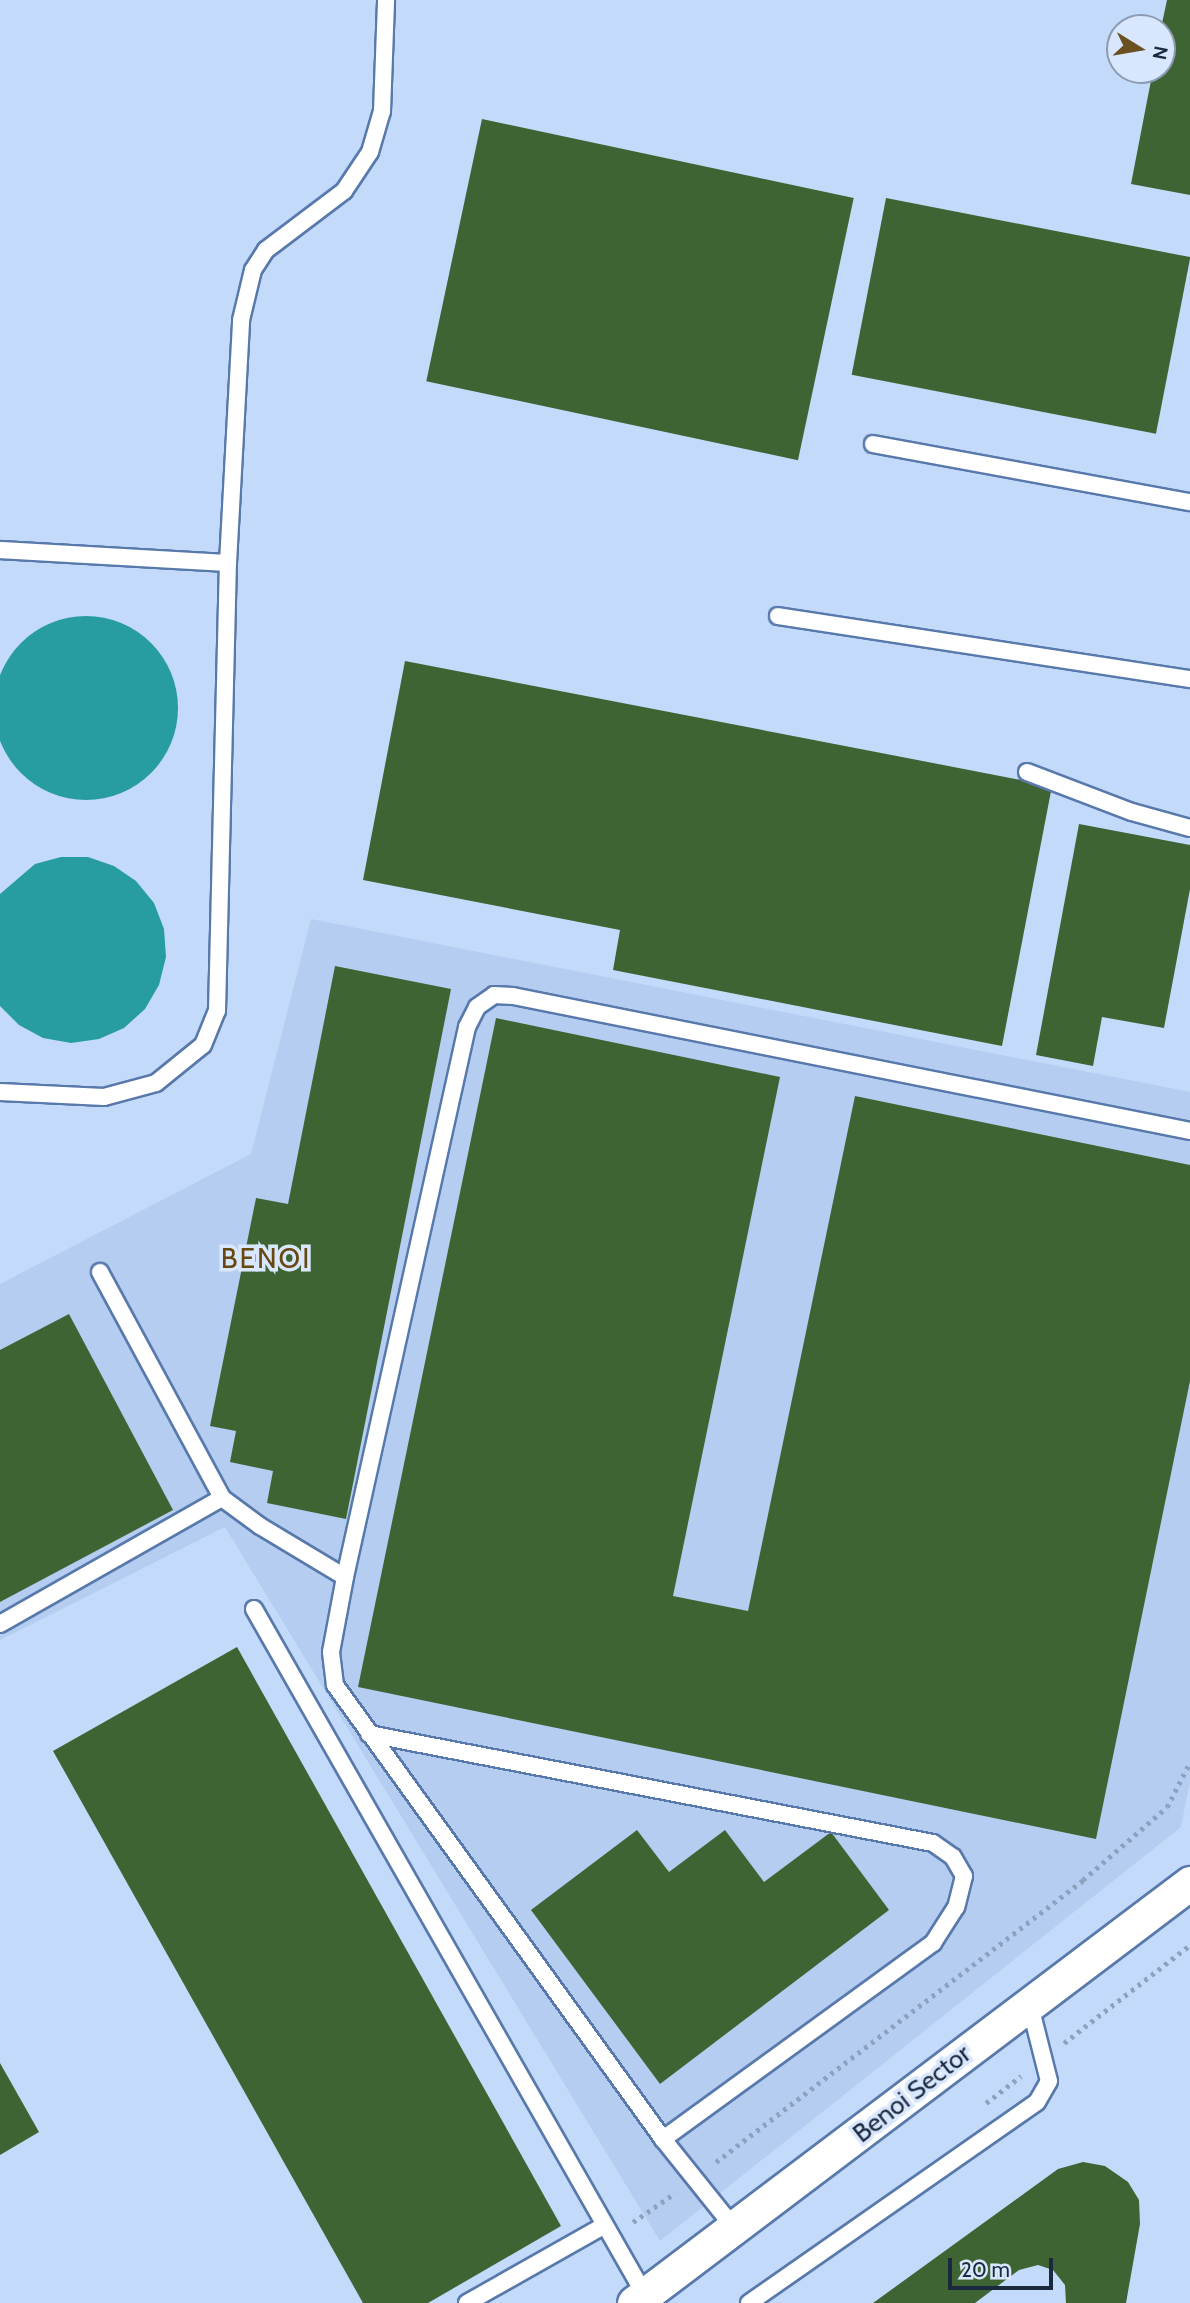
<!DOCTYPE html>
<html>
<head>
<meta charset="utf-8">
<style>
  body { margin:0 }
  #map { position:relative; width:1190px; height:2303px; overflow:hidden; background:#c4dafb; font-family:Cabin,sans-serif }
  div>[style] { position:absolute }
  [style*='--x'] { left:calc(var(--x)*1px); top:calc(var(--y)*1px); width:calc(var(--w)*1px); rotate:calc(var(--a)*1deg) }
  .built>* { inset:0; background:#b4cdf1 }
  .water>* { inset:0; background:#279da1 }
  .round { border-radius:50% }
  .building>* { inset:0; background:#3f6433; transform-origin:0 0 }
  .path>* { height:4.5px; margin-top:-2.25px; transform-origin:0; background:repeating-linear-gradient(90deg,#8ea1be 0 3.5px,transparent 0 8.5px) }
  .roads { filter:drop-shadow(2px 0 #5879ab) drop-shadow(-2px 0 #5879ab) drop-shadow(0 2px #5879ab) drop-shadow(0 -2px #5879ab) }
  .service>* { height:16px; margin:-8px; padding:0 8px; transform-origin:8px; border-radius:8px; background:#fff }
  .minor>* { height:33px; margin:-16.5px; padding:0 16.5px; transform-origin:16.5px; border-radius:16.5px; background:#fff }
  span { translate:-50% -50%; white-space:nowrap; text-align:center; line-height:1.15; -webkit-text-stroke:7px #d8e7fd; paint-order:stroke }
  .street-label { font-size:26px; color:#1b293e }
  .neighbourhood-label { font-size:28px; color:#664810; letter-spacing:2px }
  .north { position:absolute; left:1106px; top:14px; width:70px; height:70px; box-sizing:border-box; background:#d8e7fd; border:2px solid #8c9bb1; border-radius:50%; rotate:101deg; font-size:19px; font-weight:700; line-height:28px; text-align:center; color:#1b293e }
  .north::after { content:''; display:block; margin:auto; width:24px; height:32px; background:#6b5022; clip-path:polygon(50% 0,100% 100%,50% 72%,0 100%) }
  .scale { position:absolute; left:948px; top:2258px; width:105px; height:32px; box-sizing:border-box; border:4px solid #1b293e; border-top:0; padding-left:9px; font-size:21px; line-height:24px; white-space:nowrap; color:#1b293e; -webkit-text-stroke:5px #d8e7fd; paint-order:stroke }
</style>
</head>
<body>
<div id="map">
  <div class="built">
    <div style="clip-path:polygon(311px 919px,1190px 1092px,1190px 1781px,1181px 1827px,660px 2241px,225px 1527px,0 1640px,0 1284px,251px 1154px)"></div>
  </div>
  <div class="water">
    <div class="round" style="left:-6px;top:616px;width:184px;height:184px"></div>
    <div style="clip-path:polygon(61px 857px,88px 857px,114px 866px,136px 881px,154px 903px,164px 929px,166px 957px,159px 985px,145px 1009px,124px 1028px,99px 1039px,71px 1043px,43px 1038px,19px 1025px,0 1006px,0 894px,35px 864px)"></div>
  </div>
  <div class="building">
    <div style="clip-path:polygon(1167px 0,1190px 0,1190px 195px,1131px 184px,1153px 70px,1162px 70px,1161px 28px)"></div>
    <div style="left:482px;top:119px;width:380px;height:268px;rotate:12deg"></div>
    <div style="left:886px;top:198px;width:310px;height:180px;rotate:11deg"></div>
    <div style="clip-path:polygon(405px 661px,1052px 786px,1002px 1046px,613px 970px,620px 930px,363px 880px)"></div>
    <div style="clip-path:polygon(1079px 824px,1190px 845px,1190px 889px,1164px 1028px,1102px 1017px,1093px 1066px,1036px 1055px)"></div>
    <div style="clip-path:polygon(335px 966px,451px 989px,346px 1519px,267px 1503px,273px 1471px,230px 1462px,236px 1431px,210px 1426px,256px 1198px,288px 1204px)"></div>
    <div style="clip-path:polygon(496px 1018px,780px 1077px,673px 1596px,748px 1611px,855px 1096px,1190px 1165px,1190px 1381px,1096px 1839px,358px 1687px)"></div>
    <div style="clip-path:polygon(69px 1314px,173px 1510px,0 1602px,0 1350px)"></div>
    <div style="clip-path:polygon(237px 1647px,561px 2226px,428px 2303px,363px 2303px,53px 1751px)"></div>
    <div style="clip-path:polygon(637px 1830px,669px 1872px,725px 1830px,764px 1882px,831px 1832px,889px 1910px,660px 2084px,531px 1910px)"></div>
    <div style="clip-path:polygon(0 2063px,39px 2132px,0 2155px)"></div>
    <div style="clip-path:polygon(1083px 2162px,1105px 2166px,1128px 2182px,1139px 2200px,1140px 2224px,1126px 2303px,1066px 2303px,1065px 2285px,1053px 2270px,1038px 2265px,1019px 2270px,975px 2303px,873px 2303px,1058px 2169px)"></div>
  </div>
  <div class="path">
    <div style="--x:1064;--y:2043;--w:160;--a:-37.9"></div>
    <div style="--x:986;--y:2103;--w:44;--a:-37.6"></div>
    <div style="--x:716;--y:2162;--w:463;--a:-37.5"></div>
    <div style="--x:1083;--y:1880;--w:111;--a:-41"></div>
    <div style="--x:1167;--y:1807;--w:51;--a:-62.9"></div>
    <div style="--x:633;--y:2222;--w:51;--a:-34.6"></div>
  </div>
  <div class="roads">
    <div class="service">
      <div style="--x:873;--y:444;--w:322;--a:10.4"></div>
      <div style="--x:0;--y:550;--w:228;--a:3.3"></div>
      <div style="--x:778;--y:616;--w:417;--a:8.7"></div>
      <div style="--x:1027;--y:772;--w:112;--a:20.9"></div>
      <div style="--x:1132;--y:812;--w:60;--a:15.4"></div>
      <div style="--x:0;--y:1092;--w:104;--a:2.8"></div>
      <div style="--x:104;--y:1097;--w:54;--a:-15.1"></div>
      <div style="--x:156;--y:1083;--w:60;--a:-39"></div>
      <div style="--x:203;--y:1045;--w:37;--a:-68"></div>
      <div style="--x:217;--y:1011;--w:448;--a:-88.6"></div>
      <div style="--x:228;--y:563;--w:243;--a:-86.9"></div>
      <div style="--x:241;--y:320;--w:51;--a:-76.5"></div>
      <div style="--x:253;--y:270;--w:24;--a:-57"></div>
      <div style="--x:266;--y:250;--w:98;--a:-37.1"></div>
      <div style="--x:344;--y:191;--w:47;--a:-56.3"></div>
      <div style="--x:370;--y:152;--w:43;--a:-73.7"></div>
      <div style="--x:382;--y:111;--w:111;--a:-87.9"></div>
      <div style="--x:100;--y:1272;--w:257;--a:61.6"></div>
      <div style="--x:222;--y:1498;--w:47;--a:36.4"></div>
      <div style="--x:260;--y:1526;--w:99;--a:31"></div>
      <div style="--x:254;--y:1609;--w:790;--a:60.32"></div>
      <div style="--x:0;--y:1624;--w:255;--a:-29.6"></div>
      <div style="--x:369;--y:1734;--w:574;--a:10.94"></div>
      <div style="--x:933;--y:1843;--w:24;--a:35"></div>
      <div style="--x:953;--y:1857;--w:22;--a:60"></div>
      <div style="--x:964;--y:1876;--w:32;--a:104"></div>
      <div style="--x:956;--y:1907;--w:43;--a:122.6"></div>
      <div style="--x:933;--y:1943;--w:334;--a:144"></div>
      <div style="--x:735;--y:2229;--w:115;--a:-128.7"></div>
      <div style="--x:663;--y:2139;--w:560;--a:-125.85"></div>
      <div style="--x:335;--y:1685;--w:33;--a:-97"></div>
      <div style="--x:331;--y:1652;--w:76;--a:-79.4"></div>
      <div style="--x:345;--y:1577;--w:563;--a:-77.49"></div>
      <div style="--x:467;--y:1027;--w:22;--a:-63"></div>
      <div style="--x:477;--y:1007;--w:21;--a:-35"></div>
      <div style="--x:494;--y:995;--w:19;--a:3"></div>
      <div style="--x:513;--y:996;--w:690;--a:11.28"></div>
      <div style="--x:467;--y:2303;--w:156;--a:-29.5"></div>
      <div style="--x:749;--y:2303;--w:351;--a:-34.9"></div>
      <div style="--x:1037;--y:2102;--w:24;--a:-60"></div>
      <div style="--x:1049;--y:2081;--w:81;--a:-104.2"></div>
    </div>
    <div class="minor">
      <div style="--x:634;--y:2303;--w:697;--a:-37.07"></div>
    </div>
  </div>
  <div class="street-label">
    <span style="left:912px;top:2094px;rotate:-38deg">Benoi Sector</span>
  </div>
  <div class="neighbourhood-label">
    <span style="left:266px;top:1258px">BENOI</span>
  </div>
  <div class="north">N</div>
  <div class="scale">20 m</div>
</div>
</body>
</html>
